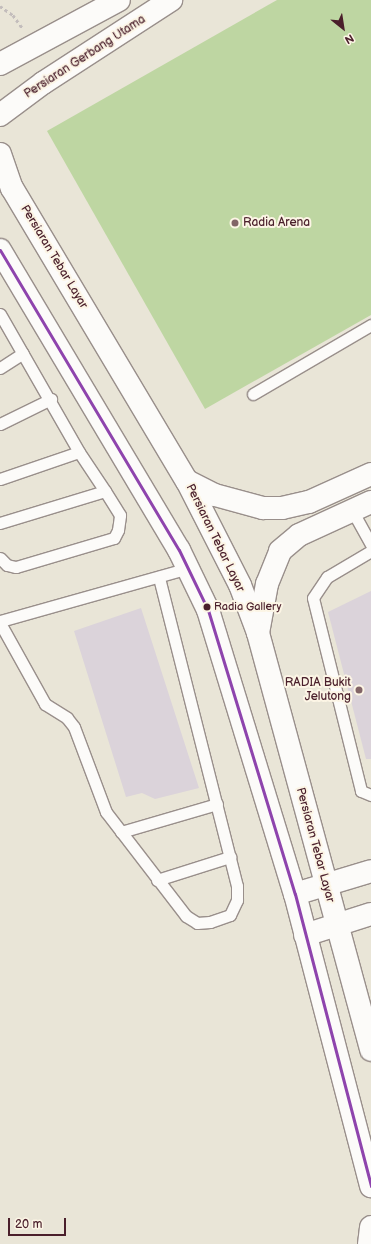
<!DOCTYPE html>
<html>
<head>
<meta charset="utf-8">
<style>
  body { margin:0 }
  #map { position:relative; width:371px; height:1244px; overflow:hidden; background:#e9e5d7; font-family:"Balsamiq Sans",sans-serif }
  div>[style] { position:absolute }
  [style*='--x'] { left:calc(var(--x)*1px); top:calc(var(--y)*1px); width:calc(var(--w)*1px); rotate:calc(var(--a)*1deg) }
  .green>* { inset:0; background:#bed6a2 }
  .building>* { inset:0; background:#dbd3da }
  .path>* { height:2.5px; margin-top:-1.25px; transform-origin:0; background:repeating-linear-gradient(90deg,#c3bdbc 0 3px,transparent 0 6px) }
  .roads { filter:drop-shadow(1px 0 #998f8b) drop-shadow(-1px 0 #998f8b) drop-shadow(0 1px #998f8b) drop-shadow(0 -1px #998f8b) }
  .service>* { height:11px; margin:-5.5px; padding:0 5.5px; transform-origin:5.5px; border-radius:5.5px; background:#fcfbf9 }
  .minor>* { height:22px; margin:-11px; padding:0 11px; transform-origin:11px; border-radius:11px; background:#fcfbf9 }
  .tertiary>* { height:22px; margin:-11px; padding:0 11px; transform-origin:11px; border-radius:11px; background:#fcfbf9 }
  .secondary>* { height:22px; margin:-11px; padding:0 11px; transform-origin:11px; border-radius:11px; background:#fcfbf9 }
  .primary>* { height:22px; margin:-11px; padding:0 11px; transform-origin:11px; border-radius:11px; background:#fcfbf9 }
  .motorway>* { height:22px; margin:-11px; padding:0 11px; transform-origin:11px; border-radius:11px; background:#fcfbf9 }
  .bus-1>* { height:3px; margin:-1.5px; padding:0 1.5px; transform-origin:1.5px; border-radius:1.5px; background:#8e44ad }
  .dots>* { width:11px; height:11px; translate:-50% -50%; box-sizing:border-box; border:2px solid #fcf5e5; border-radius:50% }
  span { translate:-50% -50%; white-space:nowrap; text-align:center; line-height:1.15; -webkit-text-stroke:4px #fcf5e5; paint-order:stroke }
  .bus-label { font-size:11px; color:#4a1f2b }
  .left { translate:0 -50%; text-align:left }
  .street-label { font-size:12px; color:#4a1f2b }
  .poi-label { font-size:12px; color:#4a1f2b }
  .right { translate:-100% -50%; text-align:right }
  .north { position:absolute; left:323px; top:8px; width:40px; height:40px; -webkit-text-stroke:3px #fcf5e5; paint-order:stroke; rotate:150deg; font-size:11px; font-weight:700; line-height:16px; text-align:center; color:#4a1f2b }
  .north::after { content:''; display:block; margin:auto; width:14px; height:18px; background:#4a1f2b; clip-path:polygon(50% 0,100% 100%,50% 72%,0 100%) }
  .scale { position:absolute; left:8px; top:1218px; width:58px; height:18px; box-sizing:border-box; border:2px solid #4a1f2b; border-top:0; padding-left:5px; font-size:12px; line-height:14px; white-space:nowrap; color:#4a1f2b; -webkit-text-stroke:3px #fcf5e5; paint-order:stroke }
</style>
</head>
<body>
<div id="map">
  <div class="green">
    <div style="clip-path:polygon(277px 0,371px 0,371px 315px,205px 409px,47px 131px)"></div>
  </div>
  <div class="building">
    <div style="clip-path:polygon(371px 591px,371px 759px,366px 759px,328px 612px)"></div>
    <div style="clip-path:polygon(141px 608px,199px 788px,155px 799px,142px 793px,126px 797px,74px 631px)"></div>
  </div>
  <div class="path">
    <div style="--x:0;--y:6;--w:16;--a:35"></div>
    <div style="--x:13;--y:15;--w:17;--a:54"></div>
  </div>
  <div class="roads">
    <div class="service">
      <div style="--x:0;--y:314;--w:159;--a:60.2"></div>
      <div style="--x:79;--y:452;--w:47;--a:56.3"></div>
      <div style="--x:105;--y:491;--w:110;--a:163.1"></div>
      <div style="--x:0;--y:368;--w:27;--a:-33"></div>
      <div style="--x:253;--y:394;--w:137;--a:-30.3"></div>
      <div style="--x:0;--y:424;--w:57;--a:-26.1"></div>
      <div style="--x:0;--y:479;--w:83;--a:-18.9"></div>
      <div style="--x:353;--y:512;--w:37;--a:61"></div>
      <div style="--x:371;--y:551;--w:51;--a:149.4"></div>
      <div style="--x:327;--y:577;--w:25;--a:124"></div>
      <div style="--x:313;--y:598;--w:199;--a:76"></div>
      <div style="--x:361;--y:791;--w:11;--a:22"></div>
      <div style="--x:0;--y:558;--w:10;--a:45"></div>
      <div style="--x:7;--y:565;--w:9;--a:13"></div>
      <div style="--x:16;--y:567;--w:102;--a:-16.5"></div>
      <div style="--x:114;--y:538;--w:9;--a:-63"></div>
      <div style="--x:118;--y:530;--w:15;--a:-82"></div>
      <div style="--x:120;--y:515;--w:28;--a:-122"></div>
      <div style="--x:0;--y:621;--w:196;--a:-15.7"></div>
      <div style="--x:0;--y:623;--w:93;--a:60.9"></div>
      <div style="--x:45;--y:704;--w:26;--a:32"></div>
      <div style="--x:67;--y:718;--w:11;--a:52"></div>
      <div style="--x:74;--y:727;--w:91;--a:69.4"></div>
      <div style="--x:106;--y:812;--w:131;--a:52.4"></div>
      <div style="--x:186;--y:916;--w:13;--a:32"></div>
      <div style="--x:197;--y:923;--w:13;--a:-4"></div>
      <div style="--x:210;--y:922;--w:21;--a:-19"></div>
      <div style="--x:230;--y:915;--w:17;--a:-65"></div>
      <div style="--x:237;--y:900;--w:14;--a:-90"></div>
      <div style="--x:237;--y:886;--w:319;--a:-104.2"></div>
      <div style="--x:121;--y:832;--w:100;--a:-16.3"></div>
      <div style="--x:157;--y:880;--w:77;--a:-17.5"></div>
    </div>
    <div class="minor">
      <div style="--x:187;--y:481;--w:31;--a:27"></div>
      <div style="--x:215;--y:495;--w:50;--a:15.2"></div>
      <div style="--x:263;--y:508;--w:19;--a:0"></div>
      <div style="--x:282;--y:508;--w:28;--a:-13"></div>
      <div style="--x:309;--y:502;--w:68;--a:-24.3"></div>
      <div style="--x:258;--y:633;--w:50;--a:-79.6"></div>
      <div style="--x:267;--y:584;--w:35;--a:-68"></div>
      <div style="--x:280;--y:551;--w:25;--a:-40"></div>
      <div style="--x:299;--y:535;--w:79;--a:-24.6"></div>
    </div>
    <div class="tertiary">
      <div style="--x:295;--y:894;--w:79;--a:-16.8"></div>
      <div style="--x:305;--y:935;--w:69;--a:-17.7"></div>
    </div>
    <div class="secondary">
      <div style="--x:0;--y:64;--w:135;--a:-28.3"></div>
      <div style="--x:0;--y:115;--w:54;--a:-36.7"></div>
      <div style="--x:43;--y:83;--w:153;--a:-33"></div>
    </div>
    <div class="primary">
      <div style="--x:0;--y:154;--w:36;--a:71"></div>
      <div style="--x:12;--y:188;--w:341;--a:59.2"></div>
      <div style="--x:187;--y:481;--w:117;--a:63"></div>
      <div style="--x:240;--y:585;--w:51;--a:69.4"></div>
      <div style="--x:258;--y:633;--w:432;--a:74.8"></div>
      <div style="--x:0;--y:250;--w:349;--a:59.2"></div>
      <div style="--x:179;--y:550;--w:67;--a:64.2"></div>
      <div style="--x:208;--y:610;--w:297;--a:73"></div>
      <div style="--x:295;--y:894;--w:302;--a:75.4"></div>
    </div>
    <div class="motorway">
      <div style="--x:369;--y:1244;--w:17;--a:-83"></div>
    </div>
  </div>
  <div class="bus-1">
    <div style="--x:0;--y:250;--w:349;--a:59.2"></div>
    <div style="--x:179;--y:550;--w:67;--a:64.2"></div>
    <div style="--x:208;--y:610;--w:297;--a:73"></div>
    <div style="--x:295;--y:894;--w:302;--a:75.4"></div>
  </div>
  <div class="dots">
    <div style="left:235px;top:223px;background:#826467"></div>
    <div style="left:207px;top:607px;background:#4a1f2b"></div>
    <div style="left:359px;top:690px;background:#826467"></div>
  </div>
  <div class="bus-label">
    <span class="left" style="left:214px;top:607px">Radia Gallery</span>
  </div>
  <div class="street-label">
    <span style="left:85px;top:57px;rotate:-33deg">Persiaran Gerbang Utama</span>
    <span style="left:54px;top:257px;rotate:59deg">Persiaran Tebar Layar</span>
    <span style="left:215px;top:538px;rotate:64deg">Persiaran Tebar Layar</span>
    <span style="left:315px;top:845px;rotate:75deg">Persiaran Tebar Layar</span>
  </div>
  <div class="poi-label">
    <span class="left" style="left:243px;top:223px">Radia Arena</span>
    <span class="right" style="left:351px;top:690px">RADIA Bukit<br>Jelutong</span>
  </div>
  <div class="north">N</div>
  <div class="scale">20 m</div>
</div>
</body>
</html>
